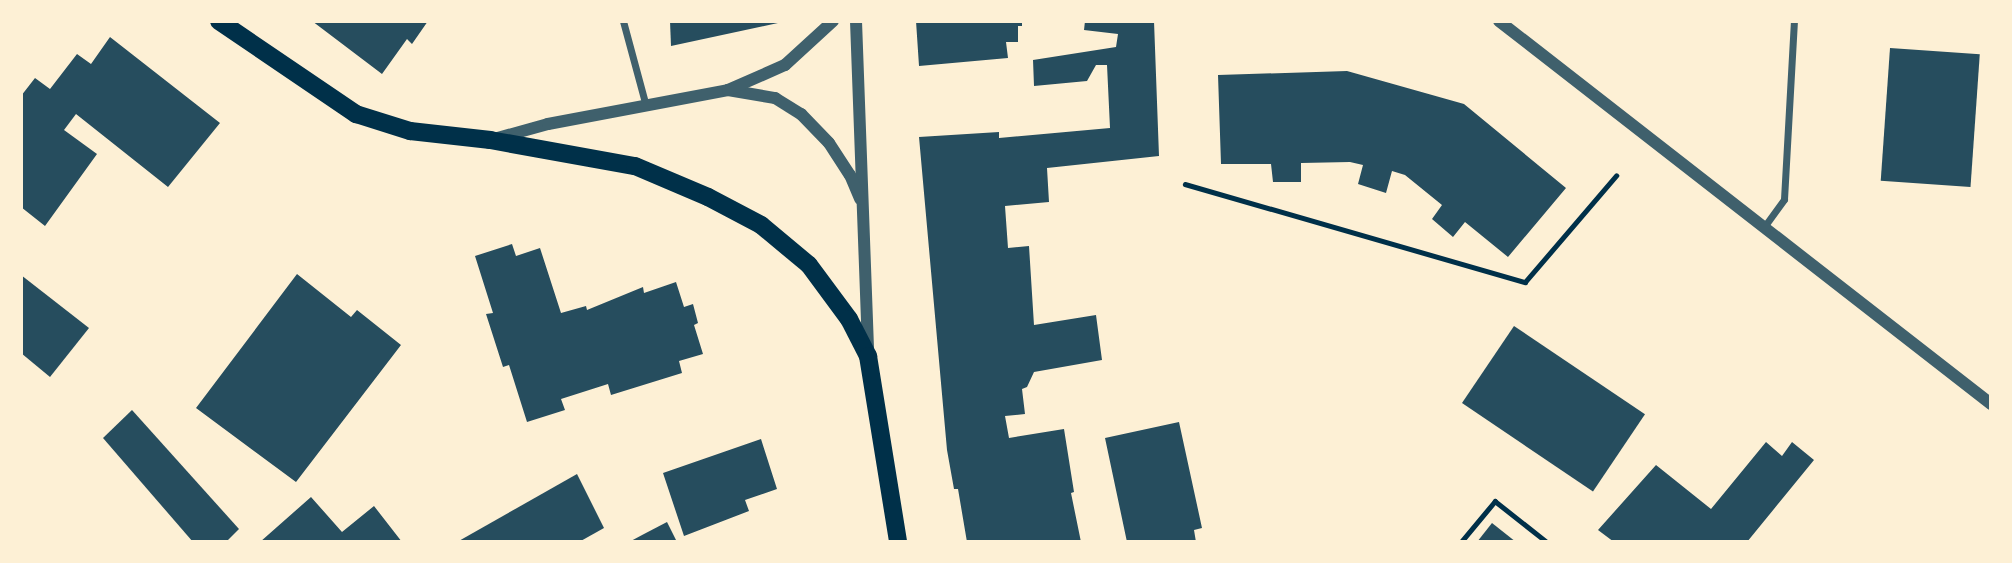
<!DOCTYPE html>
<html>
<head>
<meta charset="utf-8">
<style>
  body { margin:0 }
  #map { position:relative; width:2012px; height:563px; overflow:hidden; background:#fdf0d5; font-family:Helvetica,sans-serif }
  div>[style] { position:absolute }
  [style*='--x'] { left:calc(var(--x)*1px); top:calc(var(--y)*1px); width:calc(var(--w)*1px); rotate:calc(var(--a)*1deg) }
  .building>* { inset:0; background:#264d5e; transform-origin:0 0 }
  .path>* { height:4.5px; margin:-2.25px; padding:0 2.25px; transform-origin:2.25px; border-radius:2.25px; background:#003049 }
  .minor>* { height:7px; margin:-3.5px; padding:0 3.5px; transform-origin:3.5px; border-radius:3.5px; background:#3f606c }
  .tertiary>* { height:12px; margin:-6px; padding:0 6px; transform-origin:6px; border-radius:6px; background:#3f606c }
  .primary>* { height:18px; margin:-9px; padding:0 9px; transform-origin:9px; border-radius:9px; background:#003049 }
  span { translate:-50% -50%; white-space:nowrap; text-align:center; line-height:1.15; -webkit-text-stroke:7px #fdf0d5; paint-order:stroke }
  .frame { position:absolute; inset:0; border:23px solid #fdf0d5; pointer-events:none }
</style>
</head>
<body>
<div id="map">
  <div class="building">
    <div style="clip-path:polygon(312px 21px,428px 21px,412px 44px,407px 39px,382px 74px)"></div>
    <div style="clip-path:polygon(670px 21px,787px 21px,671px 46px)"></div>
    <div style="clip-path:polygon(916px 21px,1022px 21px,1022px 26px,1018px 26px,1018px 42px,1006px 42px,1008px 58px,919px 66px)"></div>
    <div style="clip-path:polygon(1085px 21px,1154px 21px,1159px 156px,1047px 168px,1049px 202px,1005px 206px,1008px 248px,1029px 246px,1034px 325px,1096px 315px,1102px 360px,1034px 372px,1027px 387px,1022px 389px,1025px 414px,1005px 416px,1009px 438px,1064px 429px,1074px 492px,1071px 493px,1081px 542px,967px 542px,958px 489px,954px 489px,947px 450px,919px 137px,999px 132px,999px 138px,1110px 128px,1107px 65px,1096px 65px,1087px 81px,1034px 86px,1033px 60px,1116px 47px,1118px 34px,1084px 30px)"></div>
    <div style="clip-path:polygon(110px 37px,220px 123px,168px 187px,76px 114px,64px 130px,97px 154px,45px 226px,21px 207px,21px 96px,35px 78px,50px 89px,77px 54px,91px 64px)"></div>
    <div style="left:1890px;top:48px;width:90px;height:133px;rotate:4deg"></div>
    <div style="clip-path:polygon(1347px 71px,1464px 104px,1566px 188px,1508px 257px,1465px 222px,1453px 237px,1432px 219px,1442px 205px,1405px 175px,1392px 171px,1386px 193px,1358px 184px,1363px 165px,1350px 162px,1301px 163px,1301px 182px,1273px 182px,1271px 164px,1221px 164px,1218px 75px)"></div>
    <div style="clip-path:polygon(512px 244px,516px 256px,540px 248px,561px 313px,586px 306px,587px 310px,643px 287px,644px 293px,676px 282px,684px 307px,693px 304px,698px 323px,694px 325px,703px 354px,679px 361px,682px 373px,611px 395px,608px 384px,561px 399px,565px 410px,527px 422px,509px 365px,503px 367px,486px 314px,493px 313px,475px 256px)"></div>
    <div style="clip-path:polygon(297px 274px,351px 317px,357px 310px,401px 345px,296px 482px,196px 408px)"></div>
    <div style="clip-path:polygon(21px 275px,89px 328px,50px 377px,21px 353px)"></div>
    <div style="left:1514px;top:326px;width:158px;height:93px;rotate:34deg"></div>
    <div style="clip-path:polygon(132px 410px,239px 529px,226px 542px,193px 542px,103px 438px)"></div>
    <div style="clip-path:polygon(1179px 422px,1202px 528px,1194px 530px,1196px 542px,1127px 542px,1105px 438px)"></div>
    <div style="clip-path:polygon(761px 439px,777px 489px,745px 500px,749px 511px,684px 536px,663px 473px)"></div>
    <div style="clip-path:polygon(1766px 442px,1782px 456px,1792px 442px,1814px 460px,1747px 542px,1614px 542px,1598px 530px,1656px 465px,1711px 509px)"></div>
    <div style="clip-path:polygon(577px 474px,604px 528px,579px 542px,457px 542px)"></div>
    <div style="clip-path:polygon(311px 497px,342px 532px,374px 506px,402px 542px,260px 542px)"></div>
    <div style="clip-path:polygon(667px 522px,677px 542px,629px 542px,644px 534px)"></div>
    <div style="clip-path:polygon(1492px 523px,1516px 542px,1477px 542px)"></div>
  </div>
  <div class="path">
    <div style="--x:1185;--y:184;--w:354;--a:16.1"></div>
    <div style="--x:1525;--y:282;--w:140;--a:-49.4"></div>
    <div style="--x:1461;--y:542;--w:53;--a:-50.3"></div>
    <div style="--x:1495;--y:501;--w:66;--a:38.3"></div>
  </div>
  <div class="minor">
    <div style="--x:623;--y:21;--w:88;--a:74.9"></div>
    <div style="--x:1764;--y:227;--w:34;--a:-54"></div>
    <div style="--x:1784;--y:199;--w:178;--a:-86.8"></div>
  </div>
  <div class="tertiary">
    <div style="--x:856;--y:21;--w:331;--a:87.9"></div>
    <div style="--x:1499;--y:21;--w:624;--a:37.9"></div>
    <div style="--x:728;--y:90;--w:48;--a:9.7"></div>
    <div style="--x:775;--y:98;--w:31;--a:32"></div>
    <div style="--x:801;--y:114;--w:40;--a:46"></div>
    <div style="--x:829;--y:143;--w:38;--a:57"></div>
    <div style="--x:850;--y:175;--w:26;--a:67"></div>
    <div style="--x:494;--y:139;--w:56;--a:-15.5"></div>
    <div style="--x:548;--y:124;--w:183;--a:-10.7"></div>
    <div style="--x:728;--y:90;--w:62;--a:-23.7"></div>
    <div style="--x:785;--y:65;--w:65;--a:-42.5"></div>
  </div>
  <div class="primary">
    <div style="--x:219;--y:21;--w:166;--a:34.2"></div>
    <div style="--x:356;--y:114;--w:57;--a:17.5"></div>
    <div style="--x:410;--y:131;--w:81;--a:6.4"></div>
    <div style="--x:490;--y:140;--w:147;--a:10.2"></div>
    <div style="--x:635;--y:166;--w:79;--a:23"></div>
    <div style="--x:708;--y:197;--w:60;--a:27.8"></div>
    <div style="--x:761;--y:225;--w:62;--a:39.8"></div>
    <div style="--x:809;--y:265;--w:67;--a:53.5"></div>
    <div style="--x:849;--y:319;--w:42;--a:62.8"></div>
    <div style="--x:868;--y:356;--w:188;--a:80.8"></div>
  </div>
  <div class="frame"></div>
</div>
</body>
</html>
